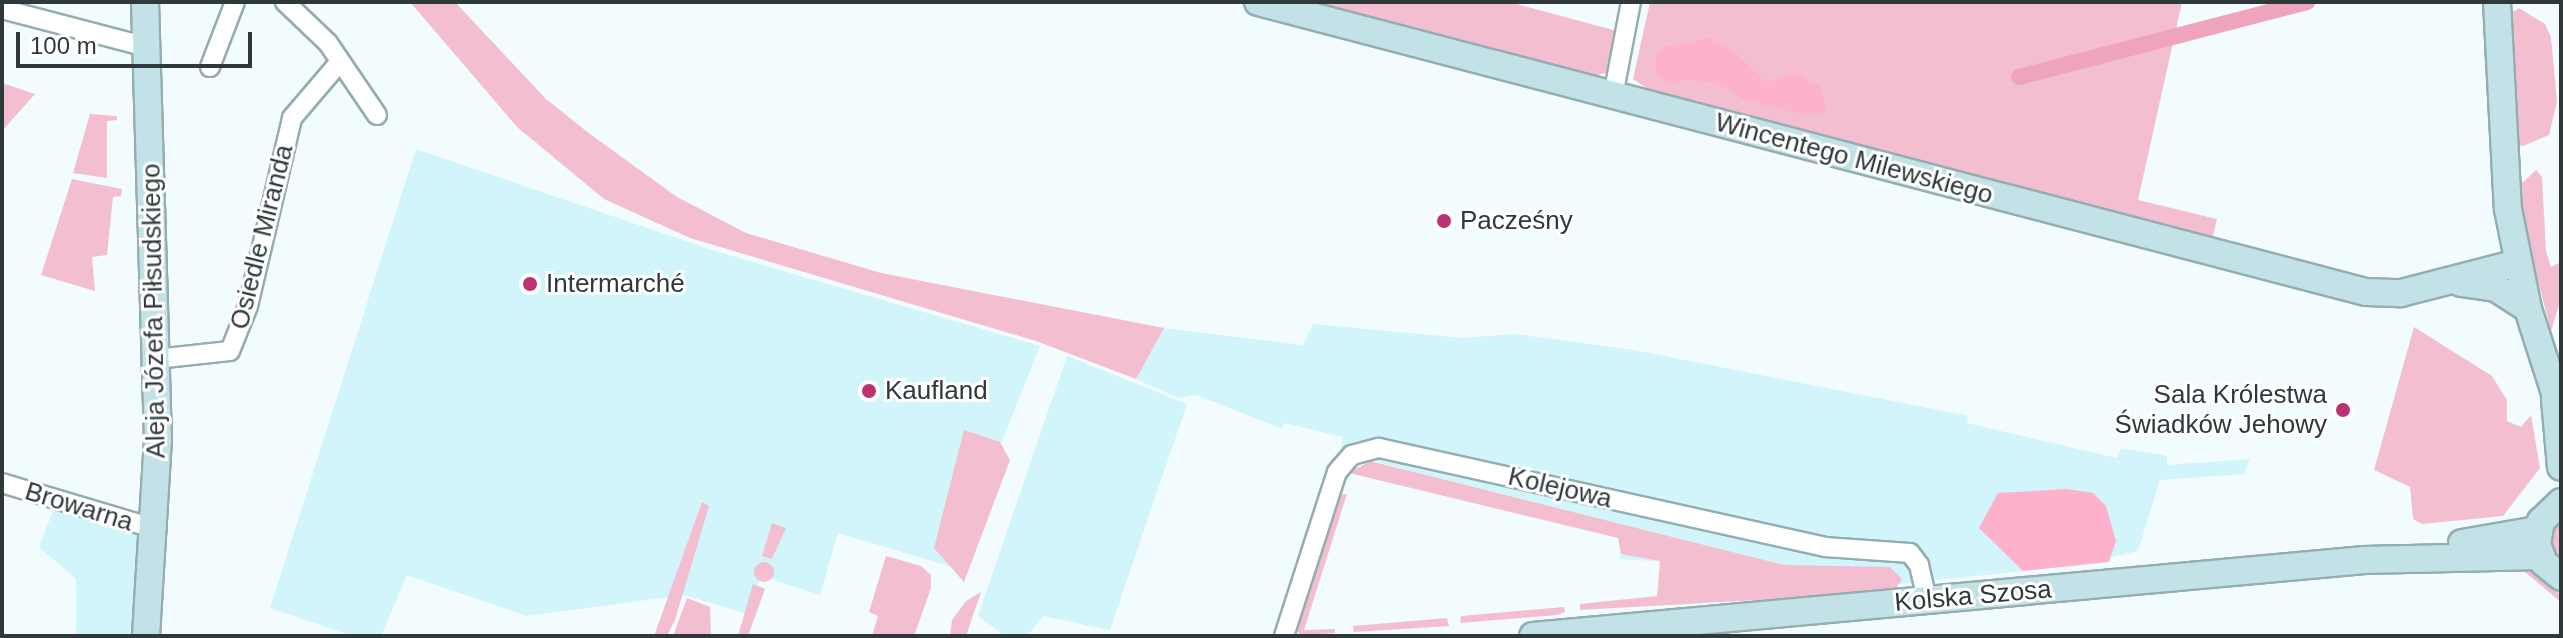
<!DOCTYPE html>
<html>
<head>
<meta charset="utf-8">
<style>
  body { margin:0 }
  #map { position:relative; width:2563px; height:638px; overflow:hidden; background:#f2fcfe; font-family:Arial,sans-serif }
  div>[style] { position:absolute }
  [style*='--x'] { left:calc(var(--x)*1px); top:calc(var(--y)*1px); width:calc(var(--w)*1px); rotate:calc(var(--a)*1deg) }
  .built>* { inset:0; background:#d1f5fb }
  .green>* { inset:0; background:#f3becf }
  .round { border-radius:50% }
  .forest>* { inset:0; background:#fdb1cb }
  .canal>* { height:16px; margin:-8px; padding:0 8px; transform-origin:8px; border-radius:8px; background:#efa4be }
  .roads { filter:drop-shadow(2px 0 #94adb1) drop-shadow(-2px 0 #94adb1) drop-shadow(0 2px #94adb1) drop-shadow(0 -2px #94adb1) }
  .street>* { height:18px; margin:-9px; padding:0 9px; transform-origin:9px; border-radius:9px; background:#fff }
  .secondary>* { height:26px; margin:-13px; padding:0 13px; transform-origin:13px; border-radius:13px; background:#c3e2e7 }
  .dots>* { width:22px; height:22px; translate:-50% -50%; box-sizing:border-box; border:4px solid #fff; border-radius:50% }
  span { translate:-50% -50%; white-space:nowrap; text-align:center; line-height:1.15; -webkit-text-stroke:6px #fff; paint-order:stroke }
  .street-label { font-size:26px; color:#2f393b }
  .poi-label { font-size:26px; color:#2f393b }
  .left { translate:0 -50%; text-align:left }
  .right { translate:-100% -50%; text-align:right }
  .frame { position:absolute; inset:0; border:4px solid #2f393b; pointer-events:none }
  .scale { position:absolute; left:16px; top:32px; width:236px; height:36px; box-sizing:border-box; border:4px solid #2f393b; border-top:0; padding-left:10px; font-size:24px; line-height:28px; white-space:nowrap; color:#2f393b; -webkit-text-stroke:6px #fff; paint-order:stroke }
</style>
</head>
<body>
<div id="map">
  <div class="built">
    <div style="clip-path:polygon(416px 149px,712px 250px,1040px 346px,952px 567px,838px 533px,820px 595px,761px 576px,748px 614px,684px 595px,527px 616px,407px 575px,381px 636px,353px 636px,270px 608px)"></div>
    <div style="clip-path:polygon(1313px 324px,1462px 338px,1515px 334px,1634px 350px,1968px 416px,1967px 423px,2117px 458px,2121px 448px,2167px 456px,2167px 465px,2250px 459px,2244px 474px,2160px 480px,2138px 551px,2073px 566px,1775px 597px,1670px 562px,1620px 559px,1623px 528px,1340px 452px,1343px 437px,1284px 423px,1282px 429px,1196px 395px,1178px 398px,1136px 379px,1164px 328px,1303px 345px)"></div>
    <div style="clip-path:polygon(1067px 356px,1187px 404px,1110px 630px,1043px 616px,1027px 636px,1005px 636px,978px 616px)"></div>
    <div style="clip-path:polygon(54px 508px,138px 536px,130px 636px,76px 636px,76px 579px,39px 547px)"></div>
  </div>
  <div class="green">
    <div style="clip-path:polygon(410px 2px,455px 2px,546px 99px,590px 134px,677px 197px,746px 233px,881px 273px,1164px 328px,1136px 379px,1036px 341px,690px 238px,604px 199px,517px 127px)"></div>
    <div style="clip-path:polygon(1314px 2px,1509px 2px,1617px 31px,1606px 73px,1592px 76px)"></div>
    <div style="clip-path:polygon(1650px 2px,2182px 2px,2138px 200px,2217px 219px,2212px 240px,1651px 91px,1633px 79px)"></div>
    <div style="clip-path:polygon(2519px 8px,2545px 24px,2551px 37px,2557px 102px,2549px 135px,2523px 146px,2515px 145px,2510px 14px)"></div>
    <div style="clip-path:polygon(2px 83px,35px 94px,2px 131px)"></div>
    <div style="clip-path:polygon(90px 114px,117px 116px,117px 120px,107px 121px,107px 178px,73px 173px)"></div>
    <div style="clip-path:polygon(2536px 170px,2542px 177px,2546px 251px,2551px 267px,2559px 263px,2561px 269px,2561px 299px,2551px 331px,2520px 211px,2520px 185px)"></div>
    <div style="clip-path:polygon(72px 179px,122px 189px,121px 196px,113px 197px,107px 255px,92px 257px,95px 291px,41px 275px)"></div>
    <div style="clip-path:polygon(2414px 327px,2492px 376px,2507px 400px,2507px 421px,2521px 427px,2531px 415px,2540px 468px,2503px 516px,2422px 524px,2413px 519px,2410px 487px,2374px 470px)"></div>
    <div style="clip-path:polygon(964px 430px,1000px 442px,1010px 460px,964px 582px,934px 548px)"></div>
    <div style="clip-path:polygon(1370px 461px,1784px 565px,1890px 567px,1902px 579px,1895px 590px,1845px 595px,1580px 610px,1580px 604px,1657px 596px,1660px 561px,1621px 554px,1618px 538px,1349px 473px)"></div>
    <div style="clip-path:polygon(1347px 494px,1304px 630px,1335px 629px,1335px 633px,1300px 636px,1297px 629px,1338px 495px)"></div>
    <div style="clip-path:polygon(702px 502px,709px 506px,675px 620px,667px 636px,654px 636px)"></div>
    <div style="clip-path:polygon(2561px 516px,2561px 564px,2548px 546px,2551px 526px)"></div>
    <div style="clip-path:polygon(772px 523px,786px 528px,772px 559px,762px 556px)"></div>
    <div style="clip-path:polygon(886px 556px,921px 566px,931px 575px,931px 588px,914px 636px,872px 636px,878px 616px,869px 612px)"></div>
    <div class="round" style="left:754px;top:562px;width:20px;height:20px"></div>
    <div style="clip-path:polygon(2528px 564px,2557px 587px,2561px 602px,2519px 567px)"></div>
    <div style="clip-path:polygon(753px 584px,765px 589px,748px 636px,738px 636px)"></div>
    <div style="clip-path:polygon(981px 592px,966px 636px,950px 636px,952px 620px,966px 601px)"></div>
    <div style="clip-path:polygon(687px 598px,710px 607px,711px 636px,673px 636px)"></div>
    <div style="clip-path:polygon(1564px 607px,1565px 612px,1557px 615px,1460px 623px,1461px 616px)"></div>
    <div style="clip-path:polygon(1447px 618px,1449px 626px,1354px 632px,1353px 626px)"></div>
  </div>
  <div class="forest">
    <div style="clip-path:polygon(1709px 38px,1733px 50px,1767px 83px,1794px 72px,1820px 86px,1827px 113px,1795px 113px,1745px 100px,1718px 84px,1688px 79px,1669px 82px,1657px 74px,1655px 55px,1665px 47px)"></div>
    <div style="clip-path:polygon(2066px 489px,2093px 493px,2106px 506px,2116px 541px,2109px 562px,2023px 571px,1979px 528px,1998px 493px)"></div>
  </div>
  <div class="canal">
    <div style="--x:2019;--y:77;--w:298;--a:-14.6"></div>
  </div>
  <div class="roads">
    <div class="street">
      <div style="--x:285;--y:2;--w:59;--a:43.6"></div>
      <div style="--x:328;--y:43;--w:87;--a:55.8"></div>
      <div style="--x:2;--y:9;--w:150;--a:14.7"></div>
      <div style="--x:210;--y:67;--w:70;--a:-69"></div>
      <div style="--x:1613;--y:96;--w:96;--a:-79.2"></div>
      <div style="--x:156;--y:359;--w:74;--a:-6.2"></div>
      <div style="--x:230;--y:351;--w:48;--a:-68.2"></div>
      <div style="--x:248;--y:306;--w:193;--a:-76.8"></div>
      <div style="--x:292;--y:118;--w:71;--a:-49.6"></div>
      <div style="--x:2;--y:483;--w:161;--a:16.6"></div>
      <div style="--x:1284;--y:636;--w:172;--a:-72.1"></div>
      <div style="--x:1337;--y:472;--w:23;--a:-49"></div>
      <div style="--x:1352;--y:455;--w:28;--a:-15"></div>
      <div style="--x:1379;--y:448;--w:457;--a:12.5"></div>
      <div style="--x:1825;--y:547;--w:85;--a:4"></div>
      <div style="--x:1910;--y:553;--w:15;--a:53"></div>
      <div style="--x:1919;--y:565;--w:36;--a:77"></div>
    </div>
    <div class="secondary">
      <div style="--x:145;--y:2;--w:437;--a:88.3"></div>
      <div style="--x:158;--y:439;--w:197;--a:93.5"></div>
      <div style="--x:1258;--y:2;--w:1145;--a:14.67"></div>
      <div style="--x:2366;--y:292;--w:35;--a:2"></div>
      <div style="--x:2401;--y:293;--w:121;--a:-14.4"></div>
      <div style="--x:2497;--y:2;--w:207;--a:87"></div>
      <div style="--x:2508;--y:209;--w:102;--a:78.7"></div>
      <div style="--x:2528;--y:309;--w:108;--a:72.2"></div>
      <div style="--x:2461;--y:283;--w:35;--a:8"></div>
      <div style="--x:2496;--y:288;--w:38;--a:33"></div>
      <div style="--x:2555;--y:399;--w:68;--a:85"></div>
      <div style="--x:2561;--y:502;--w:28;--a:136"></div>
      <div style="--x:2541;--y:521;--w:23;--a:100"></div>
      <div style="--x:2537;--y:544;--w:20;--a:70"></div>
      <div style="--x:2544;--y:563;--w:22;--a:39"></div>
      <div style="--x:2462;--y:543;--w:76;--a:-9.8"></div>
      <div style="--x:1533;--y:636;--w:835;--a:-5.22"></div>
      <div style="--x:2365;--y:560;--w:175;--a:-1.3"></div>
    </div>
  </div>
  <div class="dots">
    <div style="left:1444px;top:221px;background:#bb3370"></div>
    <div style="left:530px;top:284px;background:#bb3370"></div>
    <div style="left:869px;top:391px;background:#bb3370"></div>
    <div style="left:2343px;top:410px;background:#bb3370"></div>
  </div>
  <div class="street-label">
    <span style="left:1854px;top:159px;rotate:15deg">Wincentego Milewskiego</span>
    <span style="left:262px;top:237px;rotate:-76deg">Osiedle Miranda</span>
    <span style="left:154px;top:311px;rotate:-91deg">Aleja Józefa Piłsudskiego</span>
    <span style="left:1560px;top:488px;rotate:13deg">Kolejowa</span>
    <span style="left:79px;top:507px;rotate:17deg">Browarna</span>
    <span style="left:1973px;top:596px;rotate:-5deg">Kolska Szosa</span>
  </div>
  <div class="poi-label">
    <span class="left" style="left:1460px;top:221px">Pacześny</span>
    <span class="left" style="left:546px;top:284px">Intermarché</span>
    <span class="left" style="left:885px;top:391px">Kaufland</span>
    <span class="right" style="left:2327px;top:410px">Sala Królestwa<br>Świadków Jehowy</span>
  </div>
  <div class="frame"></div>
  <div class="scale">100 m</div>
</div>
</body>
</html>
